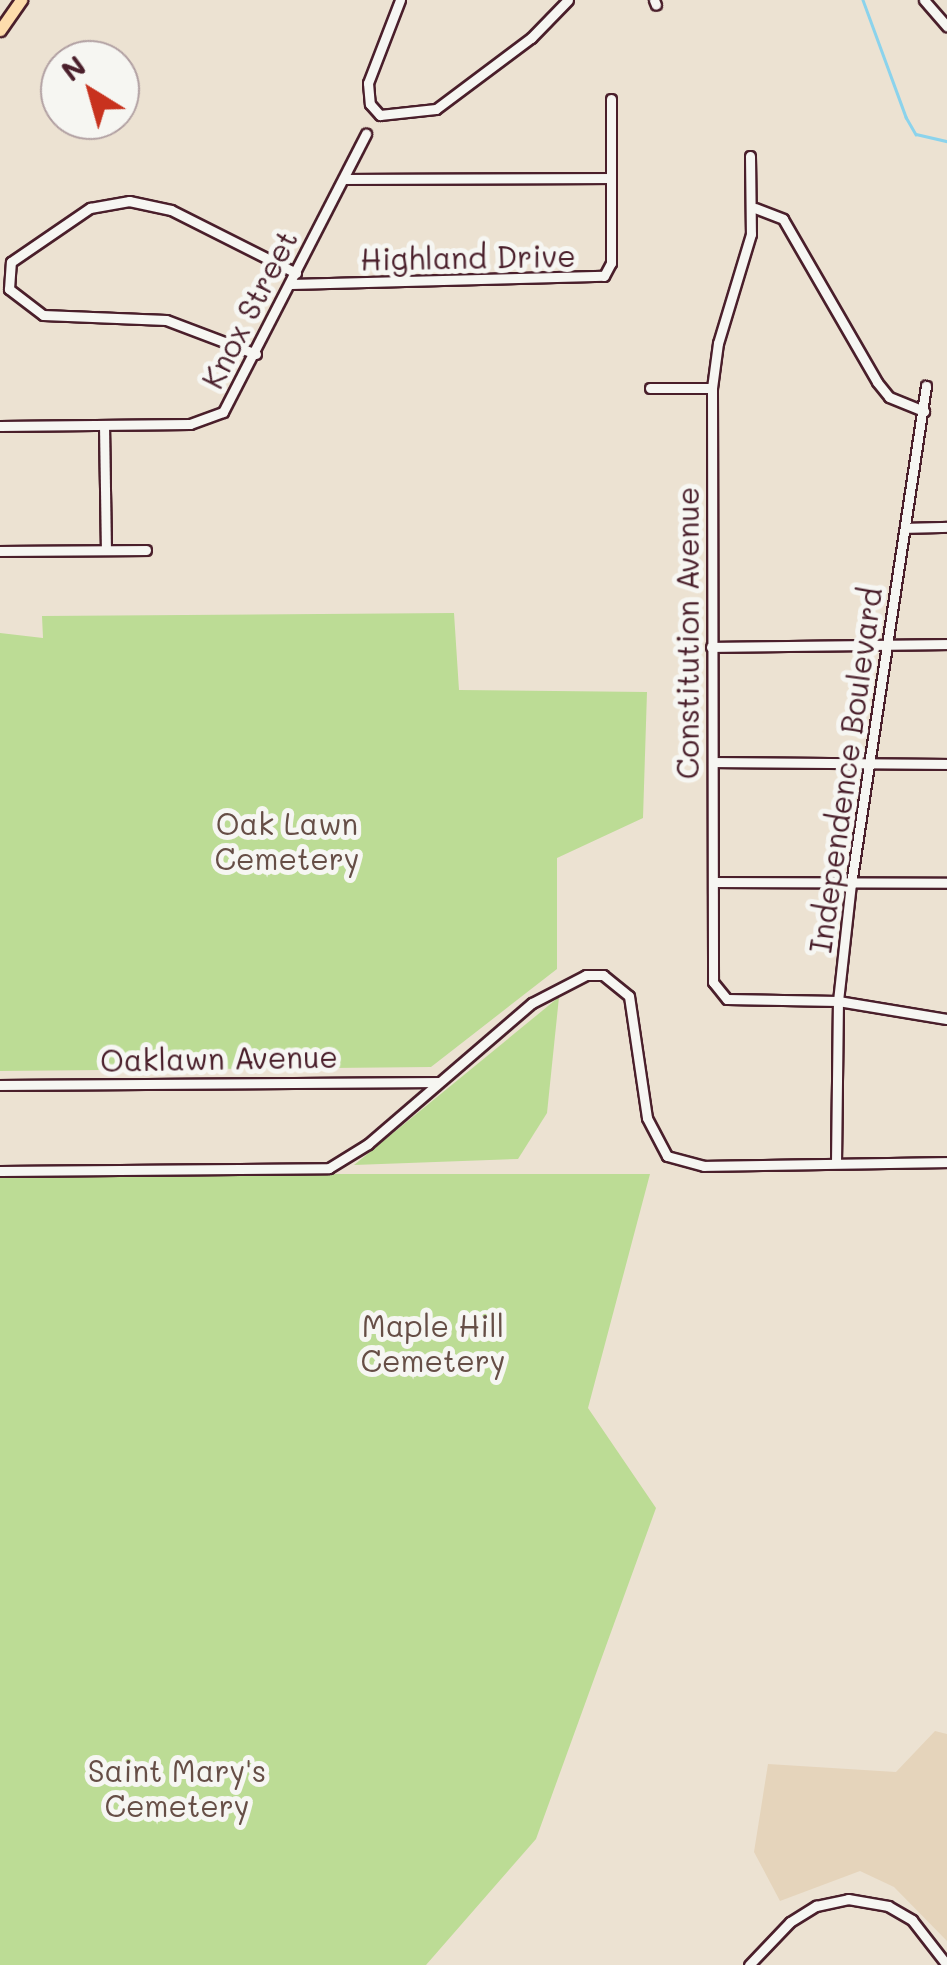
<!DOCTYPE html>
<html>
<head>
<meta charset="utf-8">
<style>
  body { margin:0 }
  #map { position:relative; width:947px; height:1965px; overflow:hidden; background:#ece2d2; font-family:Mali,sans-serif }
  div>[style] { position:absolute }
  [style*='--x'] { left:calc(var(--x)*1px); top:calc(var(--y)*1px); width:calc(var(--w)*1px); rotate:calc(var(--a)*1deg) }
  .built>* { inset:0; background:#e5d4bb }
  .green>* { inset:0; background:#bcdc95 }
  .stream>* { height:2.5px; margin:-1.25px; padding:0 1.25px; transform-origin:1.25px; border-radius:1.25px; background:#8bd3ec }
  .roads { filter:drop-shadow(2px 0 #4a1f2b) drop-shadow(-2px 0 #4a1f2b) drop-shadow(0 2px #4a1f2b) drop-shadow(0 -2px #4a1f2b) }
  .minor>* { height:9px; margin:-4.5px; padding:0 4.5px; transform-origin:4.5px; border-radius:4.5px; background:#f6f6f2 }
  .major>* { height:11px; margin:-5.5px; padding:0 5.5px; transform-origin:5.5px; border-radius:5.5px; background:#fddcac }
  span { translate:-50% -50%; white-space:nowrap; text-align:center; line-height:1.15; -webkit-text-stroke:10px #f6f6f2; paint-order:stroke }
  .street-label { font-size:30px; color:#4a1f2b }
  .park-label { font-size:30px; color:#664e46 }
  .north { position:absolute; left:40px; top:40px; width:100px; height:100px; box-sizing:border-box; background:#f6f6f2; border:2px solid #b1a0a2; border-radius:50%; rotate:323deg; font-size:28px; font-weight:700; line-height:40px; text-align:center; color:#4a1f2b }
  .north::after { content:''; display:block; margin:auto; width:35px; height:45px; background:#c8321e; clip-path:polygon(50% 0,100% 100%,50% 72%,0 100%) }
</style>
</head>
<body>
<div id="map">
  <div class="built">
    <div style="clip-path:polygon(935px 1731px,947px 1734px,947px 1941px,894px 1887px,860px 1871px,780px 1901px,754px 1852px,768px 1764px,896px 1772px)"></div>
  </div>
  <div class="green">
    <div style="clip-path:polygon(454px 613px,459px 690px,647px 692px,643px 818px,557px 858px,557px 969px,431px 1067px,0 1071px,0 633px,43px 638px,42px 616px)"></div>
    <div style="clip-path:polygon(559px 997px,547px 1113px,518px 1159px,354px 1165px)"></div>
    <div style="clip-path:polygon(0 1174px,650px 1174px,588px 1408px,656px 1508px,536px 1839px,426px 1965px,0 1965px)"></div>
  </div>
  <div class="stream">
    <div style="--x:863;--y:0;--w:125;--a:69.8"></div>
    <div style="--x:906;--y:117;--w:20;--a:60"></div>
    <div style="--x:916;--y:134;--w:32;--a:13"></div>
  </div>
  <div class="roads">
    <div class="minor">
      <div style="--x:400;--y:0;--w:89;--a:111.1"></div>
      <div style="--x:368;--y:83;--w:21;--a:85"></div>
      <div style="--x:370;--y:104;--w:15;--a:48"></div>
      <div style="--x:380;--y:115;--w:56;--a:-6.1"></div>
      <div style="--x:436;--y:109;--w:119;--a:-36.8"></div>
      <div style="--x:531;--y:38;--w:53;--a:-45.8"></div>
      <div style="--x:654;--y:0;--w:5;--a:68"></div>
      <div style="--x:924;--y:0;--w:35;--a:49"></div>
      <div style="--x:750;--y:156;--w:78;--a:89.3"></div>
      <div style="--x:751;--y:234;--w:114;--a:106.8"></div>
      <div style="--x:718;--y:343;--w:45;--a:97.6"></div>
      <div style="--x:712;--y:388;--w:594;--a:89.9"></div>
      <div style="--x:713;--y:982;--w:22;--a:51"></div>
      <div style="--x:727;--y:999;--w:111;--a:1"></div>
      <div style="--x:838;--y:1001;--w:110;--a:9.4"></div>
      <div style="--x:344;--y:179;--w:267;--a:-0.2"></div>
      <div style="--x:755;--y:208;--w:30;--a:21"></div>
      <div style="--x:783;--y:219;--w:188;--a:60"></div>
      <div style="--x:877;--y:382;--w:19;--a:51"></div>
      <div style="--x:889;--y:397;--w:38;--a:22"></div>
      <div style="--x:291;--y:284;--w:313;--a:-1.5"></div>
      <div style="--x:604;--y:276;--w:15;--a:-62"></div>
      <div style="--x:611;--y:263;--w:164;--a:-90"></div>
      <div style="--x:256;--y:354;--w:96;--a:-159.3"></div>
      <div style="--x:166;--y:320;--w:123;--a:-177.7"></div>
      <div style="--x:43;--y:315;--w:43;--a:-142.6"></div>
      <div style="--x:9;--y:289;--w:27;--a:-86"></div>
      <div style="--x:11;--y:262;--w:96;--a:-34.4"></div>
      <div style="--x:90;--y:208;--w:40;--a:-10"></div>
      <div style="--x:129;--y:201;--w:43;--a:12.1"></div>
      <div style="--x:171;--y:210;--w:140;--a:26.7"></div>
      <div style="--x:650;--y:388;--w:62;--a:0"></div>
      <div style="--x:104;--y:425;--w:125;--a:89.1"></div>
      <div style="--x:0;--y:426;--w:190;--a:-0.6"></div>
      <div style="--x:190;--y:424;--w:35;--a:-20"></div>
      <div style="--x:223;--y:412;--w:313;--a:-62.8"></div>
      <div style="--x:905;--y:528;--w:42;--a:-1.4"></div>
      <div style="--x:0;--y:551;--w:146;--a:-0.4"></div>
      <div style="--x:711;--y:647;--w:236;--a:-0.7"></div>
      <div style="--x:713;--y:762;--w:234;--a:0.5"></div>
      <div style="--x:713;--y:882;--w:234;--a:0.2"></div>
      <div style="--x:0;--y:1085;--w:438;--a:-0.4"></div>
      <div style="--x:836;--y:1163;--w:162;--a:-89.3"></div>
      <div style="--x:838;--y:1001;--w:118;--a:-83.7"></div>
      <div style="--x:851;--y:884;--w:504;--a:-81.44"></div>
      <div style="--x:0;--y:1171;--w:329;--a:-0.5"></div>
      <div style="--x:329;--y:1168;--w:46;--a:-31.6"></div>
      <div style="--x:368;--y:1144;--w:216;--a:-40.7"></div>
      <div style="--x:532;--y:1003;--w:61;--a:-27.4"></div>
      <div style="--x:586;--y:975;--w:17;--a:0"></div>
      <div style="--x:603;--y:975;--w:33;--a:39"></div>
      <div style="--x:629;--y:996;--w:123;--a:81.6"></div>
      <div style="--x:647;--y:1118;--w:43;--a:62.2"></div>
      <div style="--x:667;--y:1156;--w:38;--a:15"></div>
      <div style="--x:704;--y:1166;--w:243;--a:-0.9"></div>
      <div style="--x:749;--y:1965;--w:59;--a:-46.4"></div>
      <div style="--x:790;--y:1922;--w:31;--a:-32"></div>
      <div style="--x:816;--y:1906;--w:33;--a:-12"></div>
      <div style="--x:848;--y:1899;--w:41;--a:9.9"></div>
      <div style="--x:888;--y:1906;--w:28;--a:30"></div>
      <div style="--x:912;--y:1920;--w:57;--a:52.1"></div>
    </div>
    <div class="major">
      <div style="--x:0;--y:30;--w:37;--a:-55"></div>
    </div>
  </div>
  <div class="street-label">
    <span style="left:468px;top:257px;rotate:-1deg">Highland Drive</span>
    <span style="left:249px;top:309px;rotate:-63deg">Knox Street</span>
    <span style="left:687px;top:633px;rotate:-90deg">Constitution Avenue</span>
    <span style="left:845px;top:770px;rotate:-82deg">Independence Boulevard</span>
    <span style="left:219px;top:1058px;rotate:-1deg">Oaklawn Avenue</span>
  </div>
  <div class="park-label">
    <span style="left:287px;top:840px">Oak Lawn<br>Cemetery</span>
    <span style="left:433px;top:1342px">Maple Hill<br>Cemetery</span>
    <span style="left:177px;top:1787px">Saint Mary's<br>Cemetery</span>
  </div>
  <div class="north">N</div>
</div>
</body>
</html>
